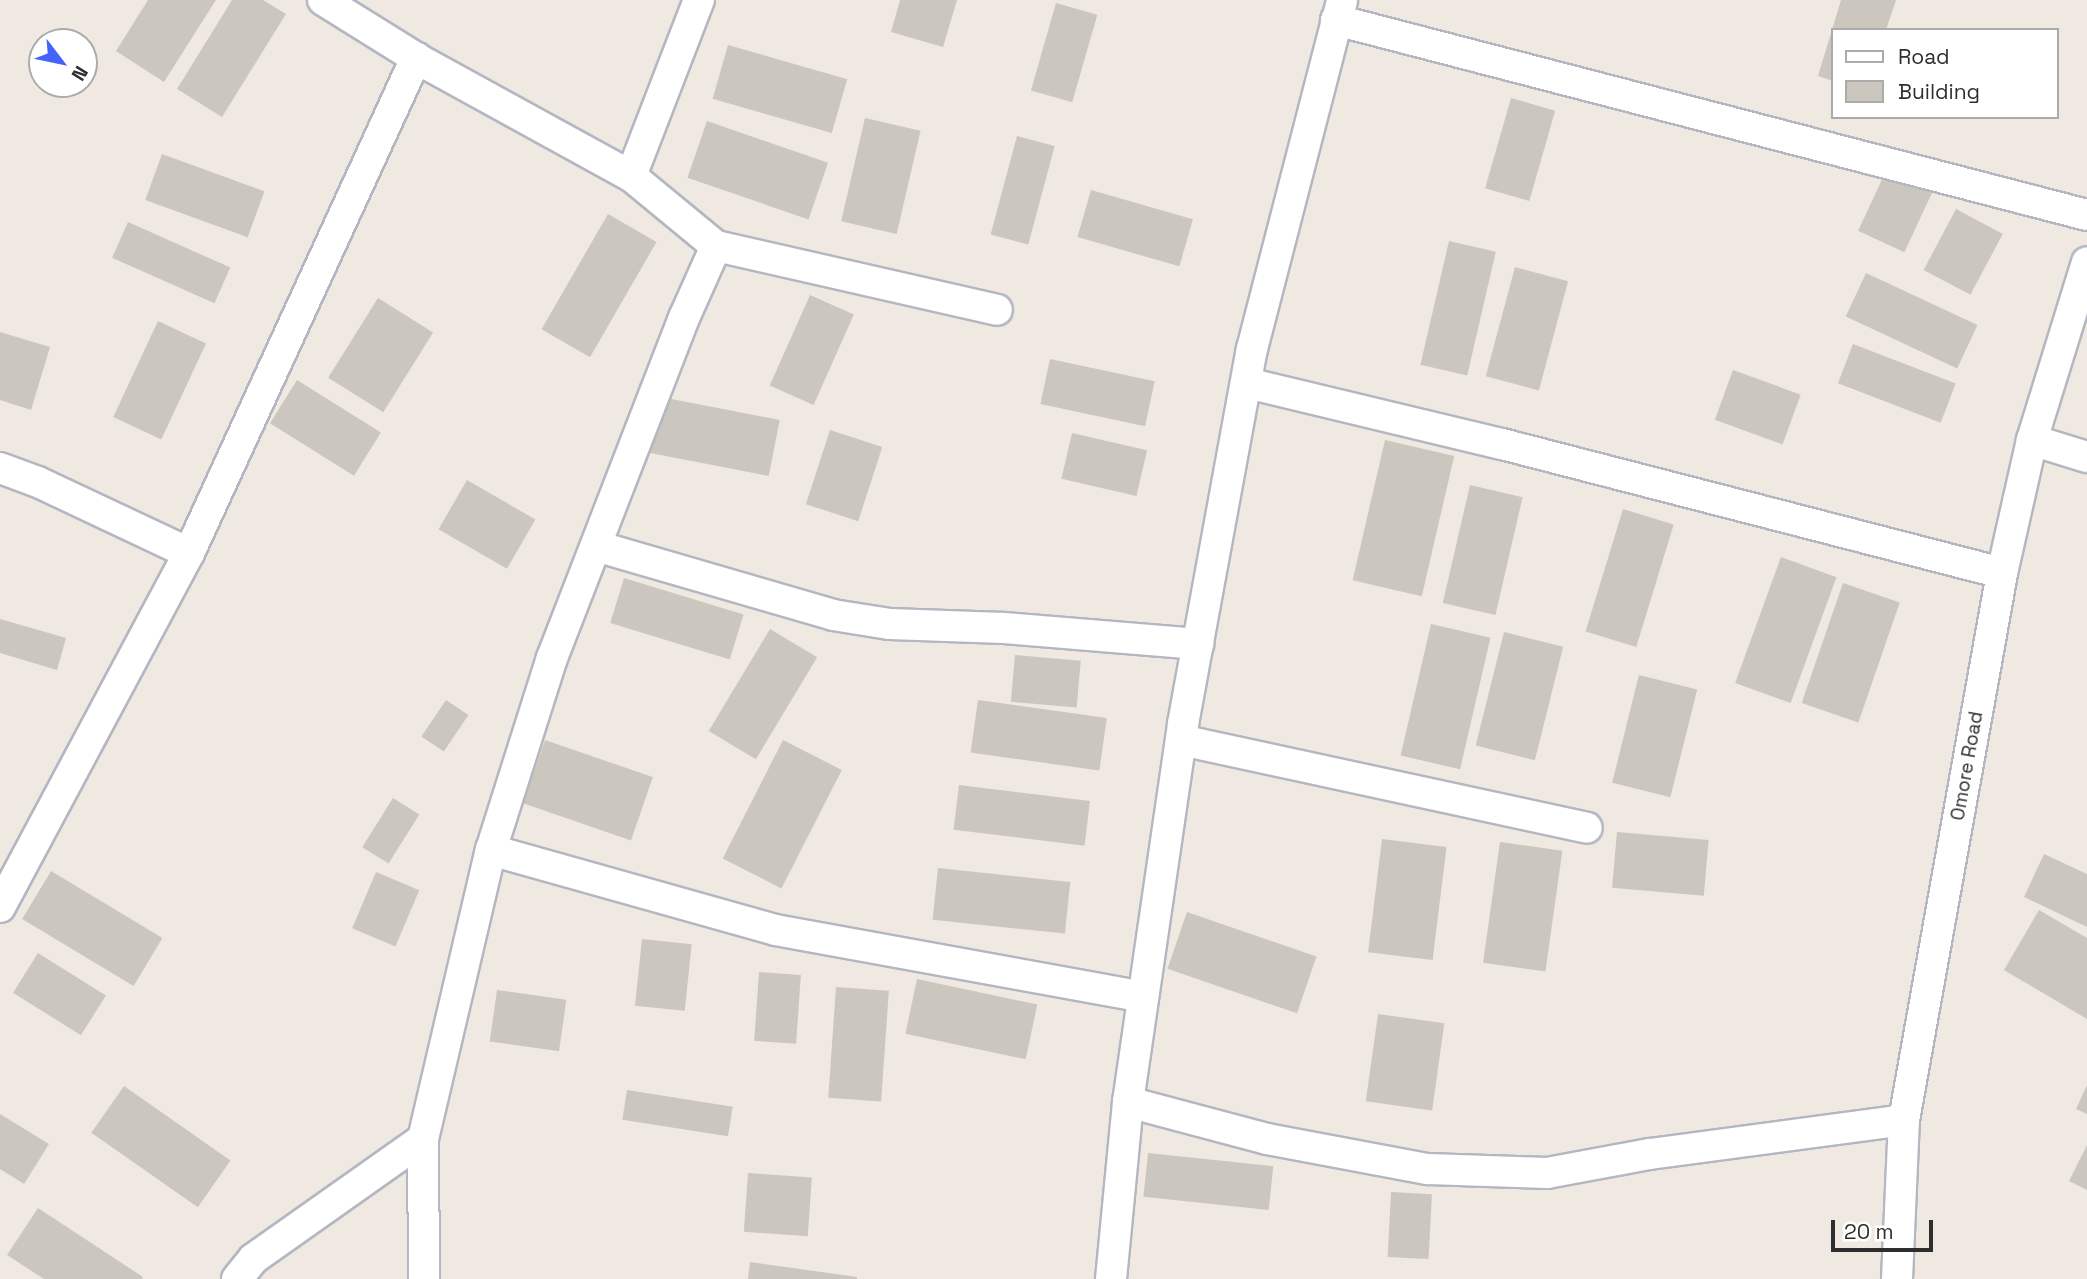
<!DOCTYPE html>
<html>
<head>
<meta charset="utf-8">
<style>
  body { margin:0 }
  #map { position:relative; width:2087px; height:1279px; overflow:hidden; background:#efe9e1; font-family:"Space Grotesk",sans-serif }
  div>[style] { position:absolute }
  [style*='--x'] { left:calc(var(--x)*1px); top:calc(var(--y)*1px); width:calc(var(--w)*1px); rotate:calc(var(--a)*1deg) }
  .building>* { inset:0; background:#cbc7bf; transform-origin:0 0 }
  .roads { filter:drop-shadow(2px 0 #b4b7c1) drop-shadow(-2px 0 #b4b7c1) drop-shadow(0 2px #b4b7c1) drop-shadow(0 -2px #b4b7c1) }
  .minor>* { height:30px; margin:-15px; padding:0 15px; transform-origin:15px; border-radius:15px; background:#fff }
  span { translate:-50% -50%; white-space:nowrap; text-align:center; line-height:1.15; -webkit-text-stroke:5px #fff; paint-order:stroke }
  .street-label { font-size:19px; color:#2e2e2e }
  .legend { position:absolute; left:1831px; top:28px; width:228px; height:91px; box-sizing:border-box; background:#fff; border:2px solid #ababab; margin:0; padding:9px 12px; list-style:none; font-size:21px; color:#2e2e2e }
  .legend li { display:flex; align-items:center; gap:14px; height:35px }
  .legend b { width:35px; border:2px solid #ababab }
  .north { position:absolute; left:28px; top:28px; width:70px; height:70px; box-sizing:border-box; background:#fff; border:2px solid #ababab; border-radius:50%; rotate:122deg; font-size:19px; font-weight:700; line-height:28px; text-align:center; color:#2e2e2e }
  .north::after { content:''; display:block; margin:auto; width:24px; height:32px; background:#4264fb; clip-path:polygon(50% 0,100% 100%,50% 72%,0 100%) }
  .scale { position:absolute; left:1831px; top:1220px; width:102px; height:32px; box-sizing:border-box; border:4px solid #2e2e2e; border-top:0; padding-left:9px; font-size:21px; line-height:24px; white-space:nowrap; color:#2e2e2e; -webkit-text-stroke:5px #fff; paint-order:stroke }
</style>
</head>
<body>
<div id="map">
  <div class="building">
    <div style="clip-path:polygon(148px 0,216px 0,164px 82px,116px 51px)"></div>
    <div style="clip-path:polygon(232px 0,263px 0,286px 14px,222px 117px,177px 89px)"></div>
    <div style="clip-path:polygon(900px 0,957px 0,943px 47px,891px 32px)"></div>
    <div style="clip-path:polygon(1841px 0,1896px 0,1886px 30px,1833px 30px,1833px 81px,1818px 76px)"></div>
    <div style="left:1056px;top:3px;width:43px;height:91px;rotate:16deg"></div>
    <div style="left:728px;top:45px;width:124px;height:56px;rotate:16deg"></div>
    <div style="left:1511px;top:98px;width:46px;height:94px;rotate:16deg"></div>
    <div style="left:865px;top:118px;width:57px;height:106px;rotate:13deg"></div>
    <div style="left:707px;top:121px;width:128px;height:60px;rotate:19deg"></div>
    <div style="left:1017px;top:136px;width:39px;height:102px;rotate:15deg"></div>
    <div style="left:162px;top:154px;width:109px;height:49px;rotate:20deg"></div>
    <div style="left:1886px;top:171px;width:51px;height:66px;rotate:25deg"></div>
    <div style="left:1091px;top:190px;width:106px;height:49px;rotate:16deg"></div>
    <div style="left:1956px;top:209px;width:53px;height:69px;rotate:28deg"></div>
    <div style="left:608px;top:214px;width:56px;height:133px;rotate:30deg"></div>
    <div style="left:128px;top:222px;width:112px;height:39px;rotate:24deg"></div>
    <div style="left:1449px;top:241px;width:48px;height:127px;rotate:13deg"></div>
    <div style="left:1515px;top:267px;width:55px;height:113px;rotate:15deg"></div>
    <div style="left:1866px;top:273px;width:123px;height:48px;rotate:25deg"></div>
    <div style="left:810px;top:295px;width:48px;height:99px;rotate:24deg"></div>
    <div style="left:378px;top:298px;width:65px;height:94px;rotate:32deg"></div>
    <div style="left:158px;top:321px;width:53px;height:106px;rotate:25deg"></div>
    <div style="clip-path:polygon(0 332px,50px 347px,31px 410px,0 400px)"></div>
    <div style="left:1853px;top:344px;width:110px;height:42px;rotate:21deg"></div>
    <div style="left:1050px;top:359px;width:107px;height:46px;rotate:12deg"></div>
    <div style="left:1733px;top:370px;width:72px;height:53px;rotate:20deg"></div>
    <div style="left:297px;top:380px;width:99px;height:51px;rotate:32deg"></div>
    <div style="left:656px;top:396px;width:126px;height:57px;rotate:11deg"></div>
    <div style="left:830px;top:430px;width:55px;height:78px;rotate:18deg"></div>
    <div style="left:1072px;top:433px;width:77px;height:47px;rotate:13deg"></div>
    <div style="left:1385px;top:440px;width:71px;height:144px;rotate:13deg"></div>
    <div style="left:467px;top:480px;width:79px;height:57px;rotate:30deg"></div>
    <div style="left:1470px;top:485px;width:54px;height:121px;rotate:13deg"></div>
    <div style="left:1623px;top:509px;width:53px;height:128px;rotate:17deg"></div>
    <div style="left:1781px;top:557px;width:59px;height:134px;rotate:20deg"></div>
    <div style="left:624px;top:578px;width:125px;height:47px;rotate:17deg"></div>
    <div style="left:1843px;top:583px;width:60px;height:127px;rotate:19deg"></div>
    <div style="clip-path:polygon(0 619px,66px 638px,57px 670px,0 653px)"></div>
    <div style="left:1431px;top:624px;width:61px;height:135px;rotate:13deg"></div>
    <div style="left:770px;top:629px;width:55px;height:119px;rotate:31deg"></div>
    <div style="left:1504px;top:632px;width:61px;height:117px;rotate:14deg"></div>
    <div style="left:1015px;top:655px;width:66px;height:47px;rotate:5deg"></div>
    <div style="left:1639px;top:675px;width:60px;height:111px;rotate:14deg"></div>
    <div style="left:446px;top:700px;width:27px;height:44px;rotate:34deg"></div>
    <div style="left:978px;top:700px;width:130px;height:53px;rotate:8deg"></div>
    <div style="left:545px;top:740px;width:114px;height:67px;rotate:19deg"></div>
    <div style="left:783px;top:740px;width:66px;height:133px;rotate:27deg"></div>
    <div style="left:959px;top:785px;width:132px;height:45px;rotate:7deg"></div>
    <div style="left:393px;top:798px;width:31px;height:58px;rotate:32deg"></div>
    <div style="left:1617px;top:832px;width:92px;height:56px;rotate:5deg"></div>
    <div style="left:1382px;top:839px;width:65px;height:114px;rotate:7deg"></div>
    <div style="left:1500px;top:842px;width:63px;height:122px;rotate:8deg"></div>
    <div style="clip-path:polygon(2044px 854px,2087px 874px,2087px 927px,2024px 897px)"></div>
    <div style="left:938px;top:868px;width:133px;height:52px;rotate:6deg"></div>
    <div style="left:51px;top:871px;width:130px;height:56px;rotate:31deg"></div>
    <div style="left:376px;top:872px;width:47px;height:61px;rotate:23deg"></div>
    <div style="clip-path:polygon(2039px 910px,2087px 938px,2087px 1019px,2004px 970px)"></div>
    <div style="left:1187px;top:912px;width:137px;height:60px;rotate:19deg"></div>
    <div style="left:642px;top:939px;width:50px;height:67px;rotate:6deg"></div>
    <div style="left:38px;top:953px;width:80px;height:47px;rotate:32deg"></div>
    <div style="left:759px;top:972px;width:42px;height:69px;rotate:4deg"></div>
    <div style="left:917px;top:979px;width:123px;height:56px;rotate:12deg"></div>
    <div style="left:836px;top:987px;width:53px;height:111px;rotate:4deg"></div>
    <div style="left:497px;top:990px;width:70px;height:52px;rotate:8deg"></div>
    <div style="left:1378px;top:1014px;width:67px;height:88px;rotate:8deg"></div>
    <div style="clip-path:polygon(2087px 1085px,2087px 1114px,2076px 1109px)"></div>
    <div style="left:124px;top:1086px;width:130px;height:57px;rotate:35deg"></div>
    <div style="left:627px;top:1090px;width:107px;height:30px;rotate:9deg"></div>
    <div style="clip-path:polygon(0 1114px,49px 1144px,24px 1184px,0 1169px)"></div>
    <div style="clip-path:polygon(2087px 1145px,2087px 1190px,2069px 1181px)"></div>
    <div style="left:1148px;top:1153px;width:126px;height:44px;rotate:6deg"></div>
    <div style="left:748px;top:1173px;width:64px;height:59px;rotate:4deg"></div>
    <div style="left:1391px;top:1192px;width:41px;height:65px;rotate:3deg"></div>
    <div style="clip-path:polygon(38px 1208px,143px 1277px,142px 1279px,44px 1279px,7px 1255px)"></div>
    <div style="clip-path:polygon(750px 1262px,857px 1277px,857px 1279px,748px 1279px)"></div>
  </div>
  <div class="roads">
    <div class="minor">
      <div style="--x:323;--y:0;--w:110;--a:31.9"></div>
      <div style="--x:416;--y:58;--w:245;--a:28.8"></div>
      <div style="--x:631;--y:176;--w:110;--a:39.5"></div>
      <div style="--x:716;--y:246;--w:288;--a:12.8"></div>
      <div style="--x:1336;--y:20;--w:776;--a:14.56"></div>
      <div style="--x:631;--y:176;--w:189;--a:-68.9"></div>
      <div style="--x:1247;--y:383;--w:262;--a:13.5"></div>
      <div style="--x:1502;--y:444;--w:516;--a:14.47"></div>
      <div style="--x:2032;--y:440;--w:58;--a:17.2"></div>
      <div style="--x:0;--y:468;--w:40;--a:20.2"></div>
      <div style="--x:38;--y:482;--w:167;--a:25.2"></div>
      <div style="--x:596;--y:546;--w:247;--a:16.2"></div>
      <div style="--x:833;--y:615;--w:58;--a:9"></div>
      <div style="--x:890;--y:624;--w:114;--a:2"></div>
      <div style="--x:1004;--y:628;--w:195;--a:4.7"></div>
      <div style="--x:1181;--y:740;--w:415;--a:12.2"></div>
      <div style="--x:491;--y:850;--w:295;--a:15.7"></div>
      <div style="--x:775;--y:930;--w:374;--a:10.3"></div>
      <div style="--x:0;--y:907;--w:401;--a:-61.9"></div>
      <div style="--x:189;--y:553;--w:545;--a:-65.36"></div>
      <div style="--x:1128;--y:1102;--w:144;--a:14.9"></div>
      <div style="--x:1267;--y:1139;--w:164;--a:10.6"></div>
      <div style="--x:1428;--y:1169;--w:119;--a:1.9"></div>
      <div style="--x:1547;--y:1173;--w:105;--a:-10.5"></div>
      <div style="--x:1650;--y:1154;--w:256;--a:-7.6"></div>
      <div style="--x:423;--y:1139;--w:140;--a:89.6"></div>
      <div style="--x:237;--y:1279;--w:26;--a:-51"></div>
      <div style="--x:253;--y:1259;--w:208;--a:-35.2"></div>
      <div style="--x:423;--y:1139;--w:297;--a:-76.8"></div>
      <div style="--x:491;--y:850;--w:201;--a:-72.4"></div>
      <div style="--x:552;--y:658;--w:365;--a:-68.8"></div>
      <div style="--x:684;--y:318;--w:79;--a:-66"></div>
      <div style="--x:1111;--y:1279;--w:178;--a:-84.5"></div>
      <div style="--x:1128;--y:1102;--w:382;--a:-81.7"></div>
      <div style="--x:1183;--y:724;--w:381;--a:-79.6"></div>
      <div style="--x:1252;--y:349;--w:360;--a:-75.5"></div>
      <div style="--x:1897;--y:1279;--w:159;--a:-87.5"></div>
      <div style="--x:1904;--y:1120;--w:556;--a:-79.84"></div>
      <div style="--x:2002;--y:573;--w:136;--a:-77.3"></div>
      <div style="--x:2032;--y:440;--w:186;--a:-72.8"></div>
    </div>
  </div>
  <div class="street-label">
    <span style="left:1967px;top:766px;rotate:-80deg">Omore Road</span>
  </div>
  <ul class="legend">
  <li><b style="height:9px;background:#fff"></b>Road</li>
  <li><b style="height:19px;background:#cbc7bf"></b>Building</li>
  </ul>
  <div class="north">N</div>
  <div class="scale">20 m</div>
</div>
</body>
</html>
